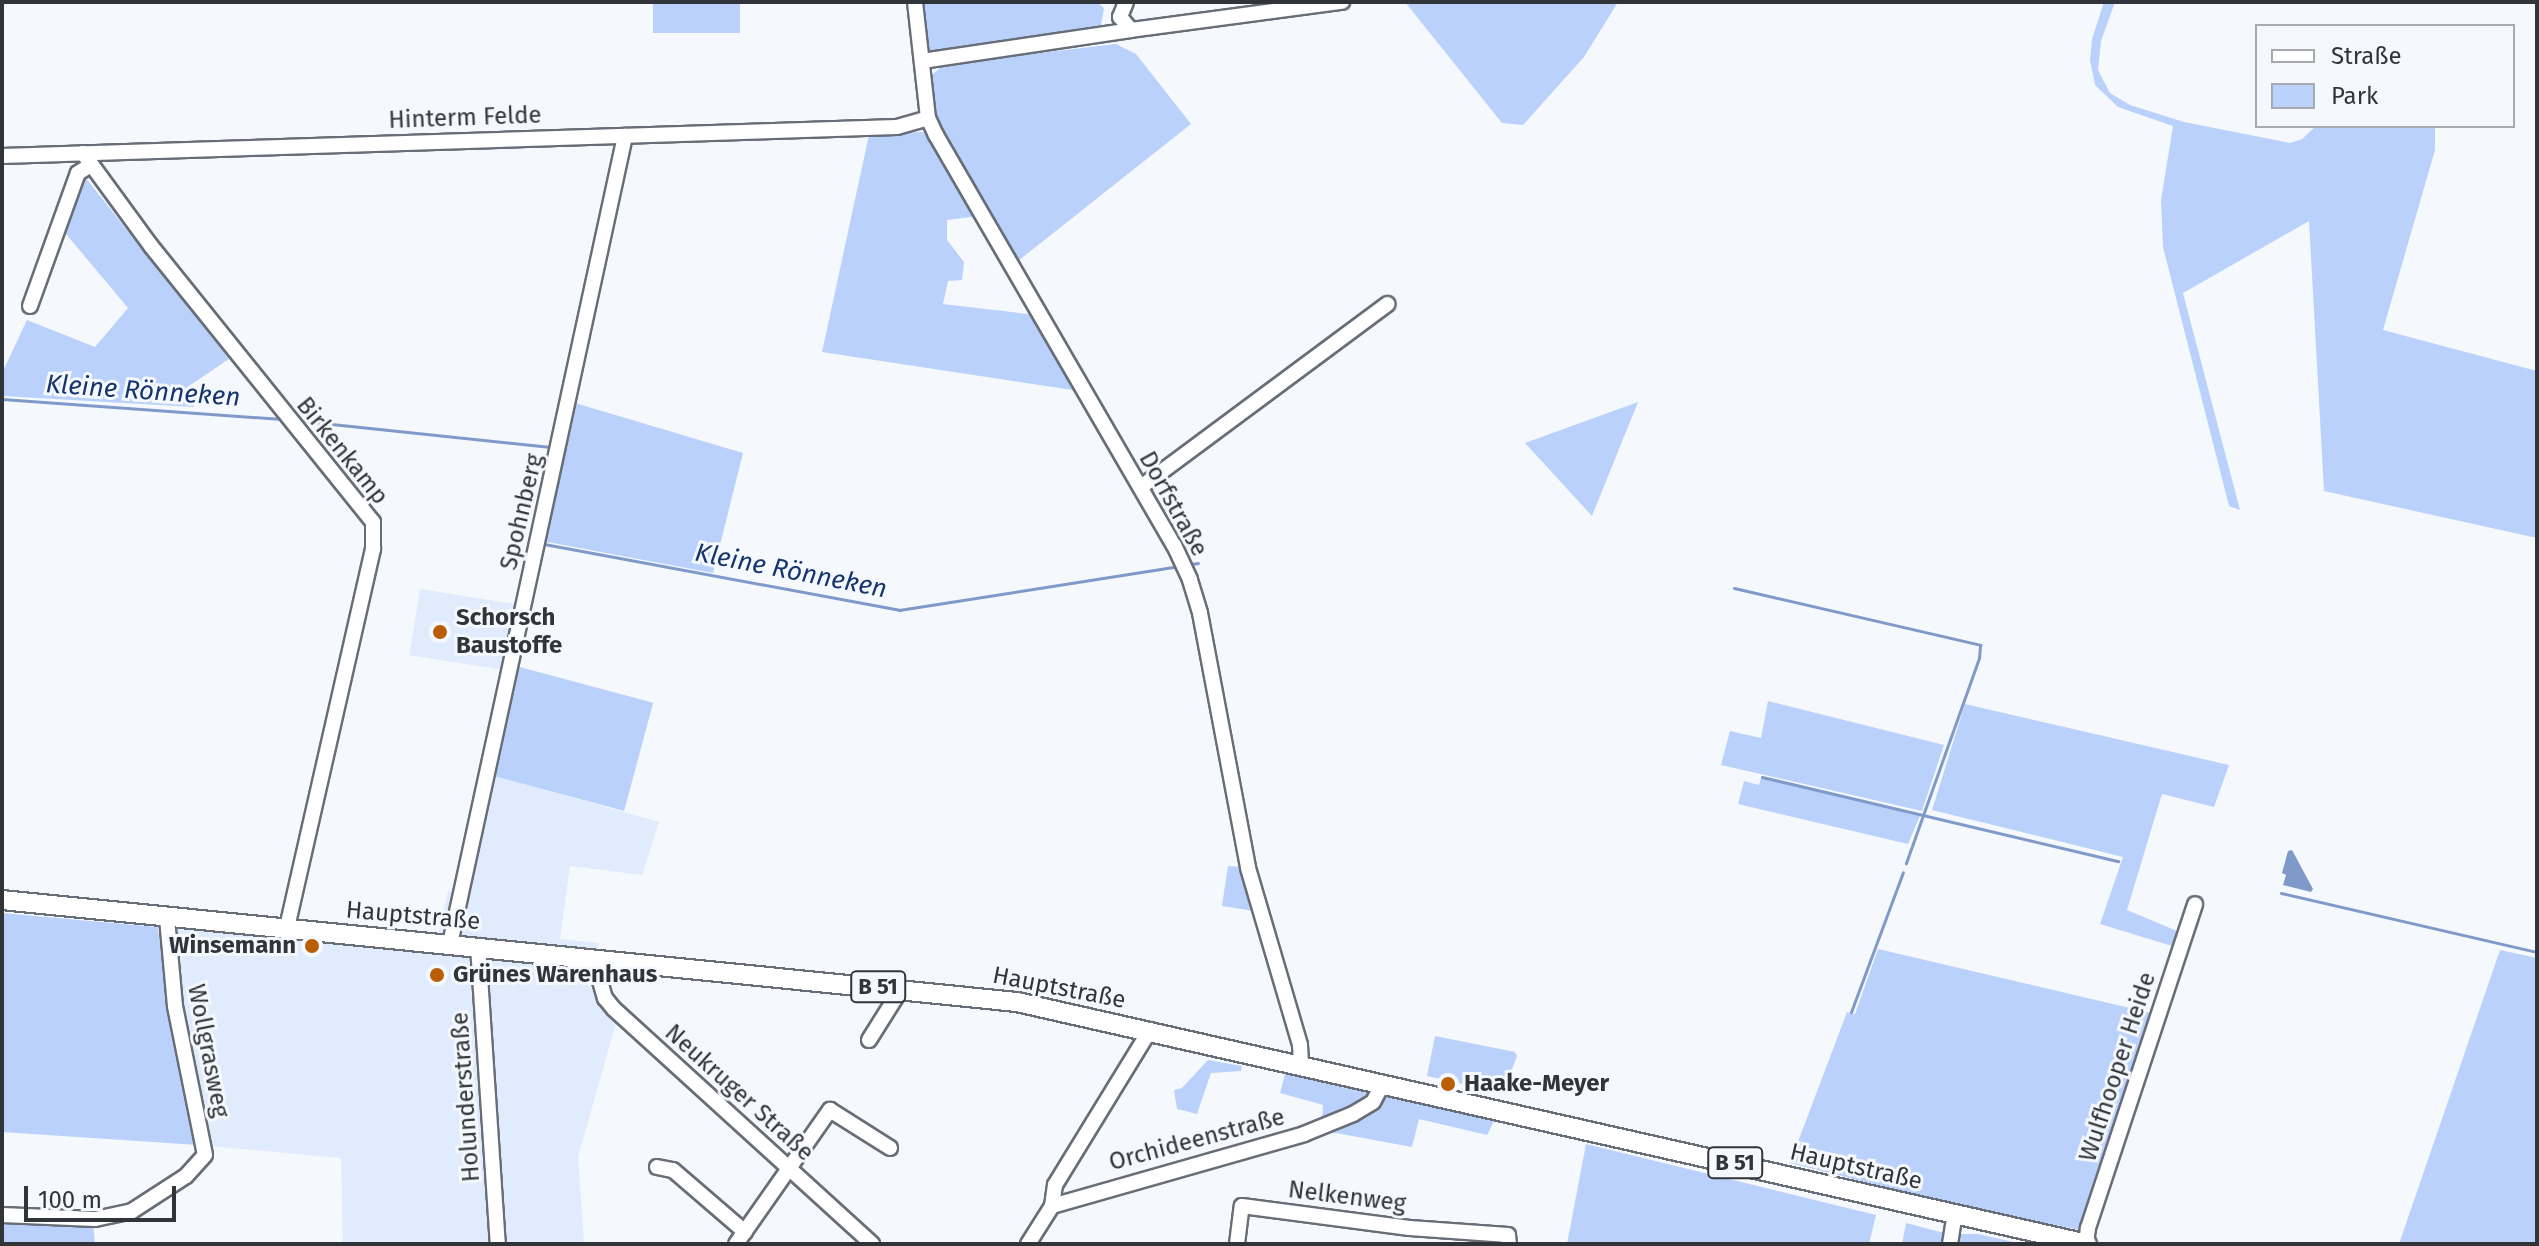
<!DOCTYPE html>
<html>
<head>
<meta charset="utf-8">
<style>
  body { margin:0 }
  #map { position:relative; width:2539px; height:1246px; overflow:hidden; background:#f5f8fd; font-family:"Fira Sans",sans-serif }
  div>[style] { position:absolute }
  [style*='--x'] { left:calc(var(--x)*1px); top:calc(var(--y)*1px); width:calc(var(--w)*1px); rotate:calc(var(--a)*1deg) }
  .built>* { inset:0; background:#e0ebfe; transform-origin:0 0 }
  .green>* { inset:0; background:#bad2fb; transform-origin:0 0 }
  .water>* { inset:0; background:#7f9ac9 }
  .stream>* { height:3px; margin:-1.5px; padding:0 1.5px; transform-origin:1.5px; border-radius:1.5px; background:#7f9ac9 }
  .roads { filter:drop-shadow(2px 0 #686e78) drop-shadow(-2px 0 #686e78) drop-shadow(0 2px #686e78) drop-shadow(0 -2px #686e78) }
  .minor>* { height:14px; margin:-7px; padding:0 7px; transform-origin:7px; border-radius:7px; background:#fff }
  .major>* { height:18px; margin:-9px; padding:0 9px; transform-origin:9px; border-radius:9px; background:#fff }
  .dots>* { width:22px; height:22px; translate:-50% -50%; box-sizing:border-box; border:4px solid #f5f8fd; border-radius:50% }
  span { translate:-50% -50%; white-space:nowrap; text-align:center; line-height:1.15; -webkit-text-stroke:6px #f5f8fd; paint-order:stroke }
  .shield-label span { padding:2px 6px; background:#f5f8fd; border:2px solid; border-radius:6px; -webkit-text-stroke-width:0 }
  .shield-label { font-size:22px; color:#313438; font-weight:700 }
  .street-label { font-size:24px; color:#313438 }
  .poi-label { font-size:24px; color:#313438; font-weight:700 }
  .left { translate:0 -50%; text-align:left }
  .right { translate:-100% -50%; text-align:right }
  .water-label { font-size:26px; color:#16356e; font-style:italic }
  .frame { position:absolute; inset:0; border:4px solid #313438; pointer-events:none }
  .legend { position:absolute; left:2255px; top:24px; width:260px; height:104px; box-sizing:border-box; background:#f5f8fd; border:2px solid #a7aaae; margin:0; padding:10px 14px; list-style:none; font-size:24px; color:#313438 }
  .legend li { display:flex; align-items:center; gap:16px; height:40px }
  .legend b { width:40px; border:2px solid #a7aaae }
  .scale { position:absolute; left:24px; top:1186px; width:152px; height:36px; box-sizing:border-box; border:4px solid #313438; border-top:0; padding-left:10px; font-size:24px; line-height:28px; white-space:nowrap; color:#313438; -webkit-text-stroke:6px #f5f8fd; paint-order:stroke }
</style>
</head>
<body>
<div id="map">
  <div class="built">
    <div style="left:420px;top:589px;width:108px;height:67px;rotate:9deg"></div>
    <div style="clip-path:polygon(488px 774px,659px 822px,642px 875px,570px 866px,560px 939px,599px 943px,587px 983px,616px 1023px,578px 1157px,584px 1244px,343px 1244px,341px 1158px,198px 1145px,153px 910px,438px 936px,448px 891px,463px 894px)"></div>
  </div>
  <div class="green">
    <div style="left:653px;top:2px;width:87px;height:31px"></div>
    <div style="clip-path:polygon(923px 2px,1097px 2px,1104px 8px,1101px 25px,934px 53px,928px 48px)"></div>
    <div style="clip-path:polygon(1405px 2px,1618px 2px,1584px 57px,1523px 125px,1502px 123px)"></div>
    <div style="clip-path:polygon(2104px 2px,2115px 2px,2101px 41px,2098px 70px,2110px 93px,2130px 105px,2184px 122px,2290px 143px,2302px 139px,2316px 126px,2435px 126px,2435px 150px,2383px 330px,2537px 371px,2537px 538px,2324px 491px,2309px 221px,2183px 293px,2240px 510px,2229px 506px,2163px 247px,2161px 200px,2173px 126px,2118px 107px,2095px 85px,2090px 60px,2092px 39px)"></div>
    <div style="clip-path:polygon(1116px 44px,1136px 54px,1191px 124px,1018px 261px,935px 116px,930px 77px,944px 64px)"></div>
    <div style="clip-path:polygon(921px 132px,929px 134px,979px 216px,947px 220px,947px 240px,964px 262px,962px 280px,948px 281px,943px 304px,1036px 315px,1079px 391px,822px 352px,869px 135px)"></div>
    <div style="clip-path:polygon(85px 177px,229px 359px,186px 388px,194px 407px,2px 396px,2px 373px,27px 320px,95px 347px,128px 308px,61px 228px,78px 182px)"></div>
    <div style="clip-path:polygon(1638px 402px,1592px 516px,1525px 443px)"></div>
    <div style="clip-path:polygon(575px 403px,743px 453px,713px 573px,547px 542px)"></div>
    <div style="left:516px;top:666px;width:142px;height:112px;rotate:15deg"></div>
    <div style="clip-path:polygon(1768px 701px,1944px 745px,1922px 811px,1721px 765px,1730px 731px,1761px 738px)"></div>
    <div style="clip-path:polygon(1965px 704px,2229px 765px,2214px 807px,2162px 794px,2127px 910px,2177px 931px,2172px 946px,2100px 924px,2123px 857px,1932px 810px)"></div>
    <div style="clip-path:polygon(1761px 778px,1920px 816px,1908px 844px,1738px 804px,1744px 781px,1759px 785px)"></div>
    <div style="clip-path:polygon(1228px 866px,1245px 867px,1254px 911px,1222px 906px)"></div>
    <div style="clip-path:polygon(2px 913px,157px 927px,198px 1145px,2px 1132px)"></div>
    <div style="clip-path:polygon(1878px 949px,2151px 1013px,2080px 1230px,1973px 1209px,1790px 1163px,1847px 1012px,1855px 1014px)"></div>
    <div style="clip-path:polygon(2500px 950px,2537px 958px,2537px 1244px,2399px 1244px)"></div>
    <div style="clip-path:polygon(1435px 1036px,1515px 1052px,1517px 1056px,1503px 1093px,1427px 1076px)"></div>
    <div style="clip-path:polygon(1208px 1060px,1242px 1066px,1241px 1071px,1211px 1073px,1197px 1114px,1177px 1109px,1174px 1090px,1182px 1088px)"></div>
    <div style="clip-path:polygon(1285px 1074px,1373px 1094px,1370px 1099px,1322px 1121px,1323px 1105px,1280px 1093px)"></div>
    <div style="clip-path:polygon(1381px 1095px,1494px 1121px,1487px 1135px,1419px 1119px,1412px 1147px,1325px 1131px,1361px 1118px)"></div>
    <div style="clip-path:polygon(1586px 1144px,1876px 1215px,1869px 1244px,1567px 1244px)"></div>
    <div style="clip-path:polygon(2px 1217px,93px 1223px,95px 1244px,2px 1244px)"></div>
    <div style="clip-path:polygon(1906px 1223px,1944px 1233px,1945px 1244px,1902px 1244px)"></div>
    <div style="clip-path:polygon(1958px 1234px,1978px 1234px,2022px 1244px,1957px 1244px)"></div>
  </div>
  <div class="water">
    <div style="clip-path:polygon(2292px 850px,2313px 889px,2311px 892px,2283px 885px,2286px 875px,2282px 873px,2288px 851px)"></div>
  </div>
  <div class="stream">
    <div style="--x:2;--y:399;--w:281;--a:4.1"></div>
    <div style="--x:303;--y:421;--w:249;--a:6"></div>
    <div style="--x:565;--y:448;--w:98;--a:102.3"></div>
    <div style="--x:544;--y:544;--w:361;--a:10.5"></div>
    <div style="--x:899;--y:610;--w:279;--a:-8.9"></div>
    <div style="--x:1192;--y:564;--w:6;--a:-9"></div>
    <div style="--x:1734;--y:588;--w:253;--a:13"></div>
    <div style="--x:1980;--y:645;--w:13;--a:94"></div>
    <div style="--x:1979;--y:658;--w:218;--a:109.6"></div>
    <div style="--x:1762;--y:777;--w:366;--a:13.3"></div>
    <div style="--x:2281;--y:893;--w:263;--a:13"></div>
    <div style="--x:1851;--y:1012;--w:149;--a:-69.6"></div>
  </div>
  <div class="roads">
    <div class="minor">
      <div style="--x:915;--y:2;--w:117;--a:83.6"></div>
      <div style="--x:928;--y:118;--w:19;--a:65"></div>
      <div style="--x:936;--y:135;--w:474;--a:59.9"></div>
      <div style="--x:1174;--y:545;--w:38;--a:65"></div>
      <div style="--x:1190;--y:580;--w:34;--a:73"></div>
      <div style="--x:1200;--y:613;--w:259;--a:79.3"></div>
      <div style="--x:1248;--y:868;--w:184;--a:73.6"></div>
      <div style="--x:1300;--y:1045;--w:20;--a:87"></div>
      <div style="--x:1131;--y:30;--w:213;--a:-7.6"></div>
      <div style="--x:922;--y:61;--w:211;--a:-8.4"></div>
      <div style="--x:1131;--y:30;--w:17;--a:-130"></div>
      <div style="--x:1120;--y:17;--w:16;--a:-68"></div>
      <div style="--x:83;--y:153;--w:115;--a:53.8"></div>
      <div style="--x:151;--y:246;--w:354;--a:51.2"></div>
      <div style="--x:373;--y:522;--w:27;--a:90"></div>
      <div style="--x:373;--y:549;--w:390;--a:102.8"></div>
      <div style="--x:2;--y:156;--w:895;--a:-1.86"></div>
      <div style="--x:897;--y:127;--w:32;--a:-16"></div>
      <div style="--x:30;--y:306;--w:141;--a:-70.2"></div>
      <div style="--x:78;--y:173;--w:13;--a:-32"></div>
      <div style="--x:1141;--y:487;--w:307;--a:-36.6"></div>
      <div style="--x:450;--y:944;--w:827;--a:-77.78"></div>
      <div style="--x:478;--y:946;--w:299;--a:86.2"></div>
      <div style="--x:602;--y:962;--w:19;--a:96"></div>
      <div style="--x:600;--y:981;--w:18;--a:74"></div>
      <div style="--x:605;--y:998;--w:14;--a:51"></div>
      <div style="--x:614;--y:1009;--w:349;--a:42.3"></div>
      <div style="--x:869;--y:1040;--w:60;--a:-57.9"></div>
      <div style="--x:657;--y:1167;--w:16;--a:11"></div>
      <div style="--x:673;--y:1170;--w:95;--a:40.7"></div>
      <div style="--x:1052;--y:1206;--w:21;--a:-82"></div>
      <div style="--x:1055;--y:1185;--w:182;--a:-58.5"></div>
      <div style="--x:2;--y:1215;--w:93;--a:2.5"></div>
      <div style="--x:95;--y:1219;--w:38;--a:-12"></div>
      <div style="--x:132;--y:1211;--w:64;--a:-32.9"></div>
      <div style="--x:186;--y:1176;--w:28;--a:-48"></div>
      <div style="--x:205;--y:1155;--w:152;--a:-101.4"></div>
      <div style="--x:175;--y:1006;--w:88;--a:-95.2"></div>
      <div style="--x:736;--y:1244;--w:164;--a:-55"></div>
      <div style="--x:830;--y:1110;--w:71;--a:32.3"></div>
      <div style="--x:1028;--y:1244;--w:45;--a:-57.7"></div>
      <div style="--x:1052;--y:1206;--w:262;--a:-15.9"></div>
      <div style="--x:1304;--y:1134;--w:53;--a:-22.2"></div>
      <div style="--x:1353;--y:1114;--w:23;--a:-31"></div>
      <div style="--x:1373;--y:1102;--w:21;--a:-62"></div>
      <div style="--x:1237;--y:1244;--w:38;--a:-83"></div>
      <div style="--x:1242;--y:1206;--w:169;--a:7.5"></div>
      <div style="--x:1410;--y:1228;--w:98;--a:4.1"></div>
      <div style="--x:1508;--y:1235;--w:9;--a:84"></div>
      <div style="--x:1950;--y:1244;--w:30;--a:-81"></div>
      <div style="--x:2086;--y:1244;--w:16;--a:-83"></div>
      <div style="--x:2088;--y:1228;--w:341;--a:-71.7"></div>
    </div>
    <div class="major">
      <div style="--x:2;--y:900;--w:1020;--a:5.74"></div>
      <div style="--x:1017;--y:1002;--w:1097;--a:12.74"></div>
    </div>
  </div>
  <div class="dots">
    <div style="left:440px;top:632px;background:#ba5e05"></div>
    <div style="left:312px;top:946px;background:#ba5e05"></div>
    <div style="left:437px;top:975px;background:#ba5e05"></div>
    <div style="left:1448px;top:1084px;background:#ba5e05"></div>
  </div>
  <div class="shield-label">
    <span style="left:878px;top:987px">B 51</span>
    <span style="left:1735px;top:1163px">B 51</span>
  </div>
  <div class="street-label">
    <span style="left:465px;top:118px;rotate:-2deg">Hinterm Felde</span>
    <span style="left:342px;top:451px;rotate:51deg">Birkenkamp</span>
    <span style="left:1173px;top:504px;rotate:61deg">Dorfstraße</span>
    <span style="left:522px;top:512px;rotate:-77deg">Spohnberg</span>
    <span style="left:413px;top:916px;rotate:5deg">Hauptstraße</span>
    <span style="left:1059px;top:988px;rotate:11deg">Hauptstraße</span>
    <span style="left:208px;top:1051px;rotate:79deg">Wollgrasweg</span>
    <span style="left:2118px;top:1067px;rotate:-72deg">Wulfhooper Heide</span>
    <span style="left:739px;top:1093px;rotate:42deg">Neukruger Straße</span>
    <span style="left:466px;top:1097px;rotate:-94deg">Holunderstraße</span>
    <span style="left:1197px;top:1140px;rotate:-15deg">Orchideenstraße</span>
    <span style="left:1856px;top:1167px;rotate:13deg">Hauptstraße</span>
    <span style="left:1347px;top:1197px;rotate:7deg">Nelkenweg</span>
  </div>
  <div class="poi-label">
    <span class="left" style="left:456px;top:632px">Schorsch<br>Baustoffe</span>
    <span class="right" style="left:296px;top:946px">Winsemann</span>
    <span class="left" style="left:453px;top:975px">Grünes Warenhaus</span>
    <span class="left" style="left:1464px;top:1084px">Haake-Meyer</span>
  </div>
  <div class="water-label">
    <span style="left:143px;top:391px;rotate:4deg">Kleine Rönneken</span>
    <span style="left:791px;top:571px;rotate:11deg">Kleine Rönneken</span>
  </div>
  <div class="frame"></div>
  <ul class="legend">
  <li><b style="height:10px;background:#fff"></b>Straße</li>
  <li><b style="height:22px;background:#bad2fb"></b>Park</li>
  </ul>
  <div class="scale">100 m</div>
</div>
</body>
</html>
